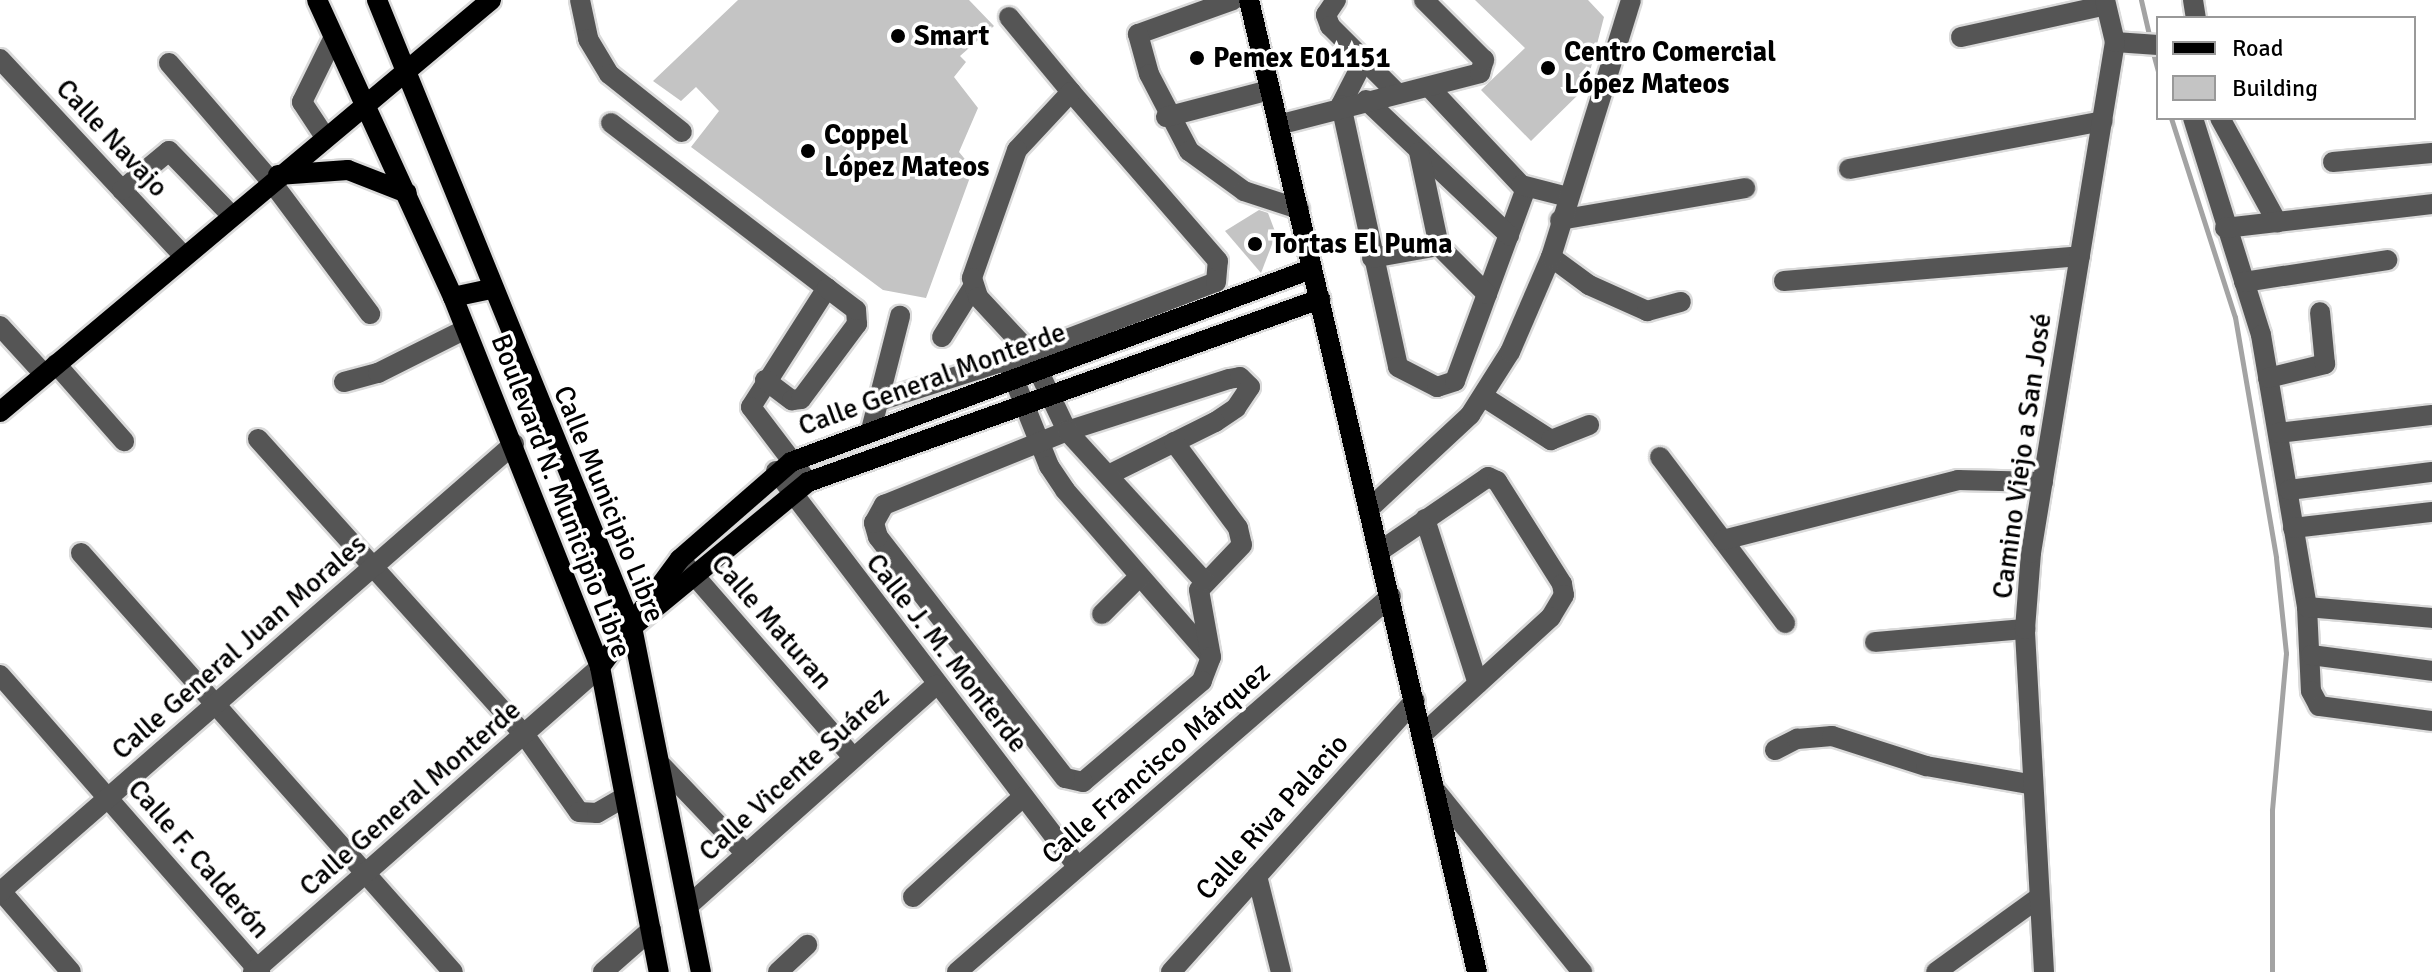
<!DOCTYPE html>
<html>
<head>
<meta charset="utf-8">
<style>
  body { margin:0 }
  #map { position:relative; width:2432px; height:972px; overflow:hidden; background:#fff; font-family:Signika,sans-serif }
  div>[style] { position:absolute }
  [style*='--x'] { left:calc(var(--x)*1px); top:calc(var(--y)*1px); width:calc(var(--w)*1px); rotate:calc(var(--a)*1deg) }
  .stream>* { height:5px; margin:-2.5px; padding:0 2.5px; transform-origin:2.5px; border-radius:2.5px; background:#a3a3a3 }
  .building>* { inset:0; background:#c4c4c4 }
  .roads { filter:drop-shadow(2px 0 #dbdbdb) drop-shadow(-2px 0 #dbdbdb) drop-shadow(0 2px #dbdbdb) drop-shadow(0 -2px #dbdbdb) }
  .minor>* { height:20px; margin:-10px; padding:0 10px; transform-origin:10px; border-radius:10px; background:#555 }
  .major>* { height:20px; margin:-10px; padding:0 10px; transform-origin:10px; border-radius:10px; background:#000 }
  .dots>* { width:22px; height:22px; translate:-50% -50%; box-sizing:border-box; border:4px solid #fff; border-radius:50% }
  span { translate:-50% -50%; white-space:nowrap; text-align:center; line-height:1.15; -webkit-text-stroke:7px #fff; paint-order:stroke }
  .poi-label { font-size:28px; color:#000; font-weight:700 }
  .left { translate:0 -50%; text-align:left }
  .street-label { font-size:28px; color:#000 }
  .legend { position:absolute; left:2156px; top:16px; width:260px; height:104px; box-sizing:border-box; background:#fff; border:2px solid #999; margin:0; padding:10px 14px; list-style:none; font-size:24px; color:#000 }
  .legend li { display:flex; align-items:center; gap:16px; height:40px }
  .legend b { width:40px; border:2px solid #999 }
</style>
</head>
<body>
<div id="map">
  <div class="stream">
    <div style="--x:2141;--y:0;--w:40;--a:77"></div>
    <div style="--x:2152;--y:49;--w:23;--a:75"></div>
    <div style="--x:2171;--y:118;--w:209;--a:72.2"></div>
    <div style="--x:2235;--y:317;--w:244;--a:80.3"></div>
    <div style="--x:2276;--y:558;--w:96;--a:84"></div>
    <div style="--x:2286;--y:653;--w:158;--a:95.1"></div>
    <div style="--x:2272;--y:810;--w:162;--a:90"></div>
  </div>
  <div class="building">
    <div style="clip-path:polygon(738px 0,969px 0,994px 26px,960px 56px,966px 62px,954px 77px,978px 108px,959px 152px,973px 169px,926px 298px,883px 290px,691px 147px,719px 111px,696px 87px,681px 101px,653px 81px)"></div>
    <div style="clip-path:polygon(1475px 0,1588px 0,1604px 17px,1586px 87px,1531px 141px,1481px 90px,1525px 48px)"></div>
    <div style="clip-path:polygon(1259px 210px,1268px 213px,1276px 234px,1261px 273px,1225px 231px)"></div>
  </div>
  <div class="roads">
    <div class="minor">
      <div style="--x:580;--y:0;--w:40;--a:78"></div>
      <div style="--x:588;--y:39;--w:41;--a:59"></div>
      <div style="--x:609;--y:74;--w:93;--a:38.5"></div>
      <div style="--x:1233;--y:0;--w:101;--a:160.3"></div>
      <div style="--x:1138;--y:34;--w:41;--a:74.6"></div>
      <div style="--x:1149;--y:74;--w:87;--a:62.5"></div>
      <div style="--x:1189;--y:151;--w:68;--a:36"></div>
      <div style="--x:1244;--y:191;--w:58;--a:18.1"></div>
      <div style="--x:1336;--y:0;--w:18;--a:124"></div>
      <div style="--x:1326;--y:15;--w:12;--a:70"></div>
      <div style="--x:1330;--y:26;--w:96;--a:45"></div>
      <div style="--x:2193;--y:0;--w:18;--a:81"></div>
      <div style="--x:1009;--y:17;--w:97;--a:50.4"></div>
      <div style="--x:1961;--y:37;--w:148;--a:-12.4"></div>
      <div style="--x:2115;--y:42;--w:43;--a:4"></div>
      <div style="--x:0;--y:59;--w:270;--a:47"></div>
      <div style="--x:1364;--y:60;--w:51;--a:117.1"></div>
      <div style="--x:1341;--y:105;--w:268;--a:77.7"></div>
      <div style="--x:1398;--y:367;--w:44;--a:27.1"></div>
      <div style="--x:1437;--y:387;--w:19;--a:-18"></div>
      <div style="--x:1455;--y:381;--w:206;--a:-69.8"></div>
      <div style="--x:169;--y:63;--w:156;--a:49.2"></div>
      <div style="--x:271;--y:181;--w:166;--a:53.3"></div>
      <div style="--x:1429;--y:87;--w:134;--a:46.8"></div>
      <div style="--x:1521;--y:185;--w:49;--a:14.3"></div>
      <div style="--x:1366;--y:100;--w:197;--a:43.4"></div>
      <div style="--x:1166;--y:117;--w:107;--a:-14.6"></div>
      <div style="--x:2193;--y:118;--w:227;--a:72.6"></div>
      <div style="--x:2261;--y:335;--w:276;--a:80.4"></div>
      <div style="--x:2307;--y:607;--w:84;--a:87.3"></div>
      <div style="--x:2311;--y:691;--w:17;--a:62"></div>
      <div style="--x:2319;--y:706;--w:114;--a:7.6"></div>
      <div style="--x:2220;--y:118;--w:119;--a:61.3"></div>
      <div style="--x:611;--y:123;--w:272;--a:37.4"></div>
      <div style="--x:827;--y:288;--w:141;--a:122.6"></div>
      <div style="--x:751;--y:407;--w:94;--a:52.8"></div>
      <div style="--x:1278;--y:125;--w:209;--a:-14.4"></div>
      <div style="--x:1480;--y:73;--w:14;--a:-73"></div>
      <div style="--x:1484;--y:60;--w:85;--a:-135"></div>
      <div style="--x:325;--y:137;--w:42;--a:-123.3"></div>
      <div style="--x:302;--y:102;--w:70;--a:-63.8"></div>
      <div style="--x:1419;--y:152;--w:96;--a:78"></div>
      <div style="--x:1439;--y:246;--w:68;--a:45"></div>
      <div style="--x:2333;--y:162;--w:99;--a:-5.2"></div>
      <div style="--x:1849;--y:169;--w:258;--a:-10.7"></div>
      <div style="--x:122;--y:190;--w:61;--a:-39.7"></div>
      <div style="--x:169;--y:151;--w:89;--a:45.9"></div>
      <div style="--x:1560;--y:220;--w:188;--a:-9.8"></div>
      <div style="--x:2225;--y:228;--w:208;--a:-6.6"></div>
      <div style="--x:1551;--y:257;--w:47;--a:36.4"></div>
      <div style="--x:1589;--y:285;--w:64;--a:24.1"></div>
      <div style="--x:1647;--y:311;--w:35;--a:-15"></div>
      <div style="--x:1372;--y:258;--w:68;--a:-10.2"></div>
      <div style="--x:1784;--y:281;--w:297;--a:-4.8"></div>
      <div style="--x:2244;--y:282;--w:145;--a:-8.7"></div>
      <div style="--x:0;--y:326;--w:65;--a:47.5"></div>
      <div style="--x:942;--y:337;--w:59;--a:-58.2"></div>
      <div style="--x:56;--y:364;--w:103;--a:48.6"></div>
      <div style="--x:1008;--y:364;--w:110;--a:68.1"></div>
      <div style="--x:1049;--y:466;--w:29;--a:56"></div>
      <div style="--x:1065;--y:490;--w:218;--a:48.9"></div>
      <div style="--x:2268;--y:378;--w:59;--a:-13.8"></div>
      <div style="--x:2325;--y:364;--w:52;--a:-95.5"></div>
      <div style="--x:765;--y:380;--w:34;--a:37"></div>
      <div style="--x:792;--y:400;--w:9;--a:-6"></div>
      <div style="--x:801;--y:399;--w:94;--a:-53.3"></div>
      <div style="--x:857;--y:324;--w:14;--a:-94"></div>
      <div style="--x:856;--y:310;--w:36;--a:-143"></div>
      <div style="--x:344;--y:382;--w:35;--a:-15"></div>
      <div style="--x:378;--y:373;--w:98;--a:-26.6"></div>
      <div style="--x:1484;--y:397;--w:80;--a:32.7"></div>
      <div style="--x:1551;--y:440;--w:41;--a:-21.5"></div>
      <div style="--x:876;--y:402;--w:162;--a:-17.7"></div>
      <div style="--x:1030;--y:353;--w:199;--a:-20.9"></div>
      <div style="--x:1216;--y:282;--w:21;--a:-85"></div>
      <div style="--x:1218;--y:261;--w:224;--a:-131"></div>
      <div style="--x:1071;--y:92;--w:79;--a:133"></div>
      <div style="--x:1017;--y:150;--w:136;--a:109.4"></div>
      <div style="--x:972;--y:278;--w:20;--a:72"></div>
      <div style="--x:978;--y:297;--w:76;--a:47.1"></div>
      <div style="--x:1030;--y:353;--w:86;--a:64.6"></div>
      <div style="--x:1067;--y:431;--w:170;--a:-17.8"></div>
      <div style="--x:1229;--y:379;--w:11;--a:-10"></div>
      <div style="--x:1240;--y:377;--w:14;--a:45"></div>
      <div style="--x:1250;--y:387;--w:25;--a:124"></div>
      <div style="--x:1236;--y:408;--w:25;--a:146"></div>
      <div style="--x:1215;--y:422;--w:119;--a:153.6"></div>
      <div style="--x:871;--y:430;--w:118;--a:-75.7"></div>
      <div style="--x:2278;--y:433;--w:155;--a:-6.7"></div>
      <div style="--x:258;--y:439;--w:397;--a:48"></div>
      <div style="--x:524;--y:734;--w:95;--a:54.8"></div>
      <div style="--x:579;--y:812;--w:18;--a:3"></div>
      <div style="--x:597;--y:813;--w:32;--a:-30"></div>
      <div style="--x:1174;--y:442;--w:107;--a:53.3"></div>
      <div style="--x:1238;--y:528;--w:17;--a:77"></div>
      <div style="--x:1242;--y:545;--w:62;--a:133.7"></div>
      <div style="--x:1199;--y:590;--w:68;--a:79.8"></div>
      <div style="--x:1211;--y:657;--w:26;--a:111"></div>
      <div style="--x:1202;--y:681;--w:156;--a:139.7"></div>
      <div style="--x:1083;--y:782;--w:18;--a:-167"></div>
      <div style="--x:1065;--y:778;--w:305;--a:-127.8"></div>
      <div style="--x:878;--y:537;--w:15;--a:-106"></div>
      <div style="--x:874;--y:523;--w:21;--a:-61"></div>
      <div style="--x:884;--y:505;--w:197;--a:-22"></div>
      <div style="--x:1067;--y:431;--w:203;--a:47.6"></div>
      <div style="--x:1660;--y:457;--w:208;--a:53"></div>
      <div style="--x:776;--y:471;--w:498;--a:52.7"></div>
      <div style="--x:2289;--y:490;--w:144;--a:-7.2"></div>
      <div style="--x:1370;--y:508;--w:137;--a:-42.9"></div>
      <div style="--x:1470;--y:415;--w:75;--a:-57.6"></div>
      <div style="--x:1510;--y:352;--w:103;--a:-66.7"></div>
      <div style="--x:1551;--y:257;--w:269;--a:-72.7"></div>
      <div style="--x:1425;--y:519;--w:173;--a:72.2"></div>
      <div style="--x:2293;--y:528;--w:140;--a:-6.6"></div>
      <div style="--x:1723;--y:540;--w:243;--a:-14.3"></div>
      <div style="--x:1958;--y:480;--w:85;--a:1.3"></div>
      <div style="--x:1380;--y:551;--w:131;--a:-34.4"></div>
      <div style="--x:1488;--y:477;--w:10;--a:24"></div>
      <div style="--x:1497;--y:481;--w:122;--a:57.7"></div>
      <div style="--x:1562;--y:584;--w:11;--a:80"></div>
      <div style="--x:1564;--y:595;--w:26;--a:121"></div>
      <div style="--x:1551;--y:617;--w:173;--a:137.6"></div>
      <div style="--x:81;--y:553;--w:560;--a:48.4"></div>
      <div style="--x:680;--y:559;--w:263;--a:48.9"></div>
      <div style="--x:2307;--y:607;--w:125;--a:5"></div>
      <div style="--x:1102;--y:614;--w:52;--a:-45"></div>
      <div style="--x:1875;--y:642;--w:151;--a:-5"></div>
      <div style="--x:2311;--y:655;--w:122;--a:7.5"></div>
      <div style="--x:0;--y:675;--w:395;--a:48.8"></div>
      <div style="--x:1775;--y:750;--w:25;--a:-27"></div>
      <div style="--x:1797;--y:739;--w:35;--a:-5"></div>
      <div style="--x:1832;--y:736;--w:99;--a:17.7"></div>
      <div style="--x:1926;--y:766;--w:105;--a:9.9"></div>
      <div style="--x:662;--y:766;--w:122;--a:46.3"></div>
      <div style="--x:1436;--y:791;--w:233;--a:51.1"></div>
      <div style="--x:1257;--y:876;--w:99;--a:76"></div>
      <div style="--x:0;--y:890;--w:108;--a:49.1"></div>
      <div style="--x:0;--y:892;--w:682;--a:-41.08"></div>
      <div style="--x:913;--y:897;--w:149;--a:-42.3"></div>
      <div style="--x:689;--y:905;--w:331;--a:-41.7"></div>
      <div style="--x:253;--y:972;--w:462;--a:-41.3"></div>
      <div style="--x:603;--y:972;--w:64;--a:-41.2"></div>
      <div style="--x:778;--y:972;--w:40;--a:-43"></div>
      <div style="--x:957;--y:972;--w:574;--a:-40.9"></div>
      <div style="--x:1171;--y:972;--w:365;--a:-48.1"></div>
      <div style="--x:1936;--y:972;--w:125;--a:-35.9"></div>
      <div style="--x:2044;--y:972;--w:344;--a:-93.2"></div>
      <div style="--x:2025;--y:629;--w:76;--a:-85.5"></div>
      <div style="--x:2031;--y:553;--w:518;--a:-80.67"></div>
      <div style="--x:2115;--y:42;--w:43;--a:-103.4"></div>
    </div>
    <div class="major">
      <div style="--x:317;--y:0;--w:327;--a:65.4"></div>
      <div style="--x:453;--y:297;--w:398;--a:68.3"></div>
      <div style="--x:600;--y:667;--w:311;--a:79.1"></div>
      <div style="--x:377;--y:0;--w:677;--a:67.87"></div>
      <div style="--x:632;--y:627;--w:352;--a:78.7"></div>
      <div style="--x:1249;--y:0;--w:998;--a:76.8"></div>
      <div style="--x:278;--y:175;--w:70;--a:-4.1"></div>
      <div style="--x:348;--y:170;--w:63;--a:21.3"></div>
      <div style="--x:453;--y:297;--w:39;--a:-12"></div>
      <div style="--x:0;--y:412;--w:641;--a:-40"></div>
      <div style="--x:632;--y:627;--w:228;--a:-39.5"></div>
      <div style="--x:808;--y:482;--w:544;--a:-19.67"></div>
      <div style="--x:600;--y:667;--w:134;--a:-53.5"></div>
      <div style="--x:680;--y:559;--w:147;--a:-41.1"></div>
      <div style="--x:791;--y:462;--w:555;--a:-20.36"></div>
    </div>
  </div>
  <div class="dots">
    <div style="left:898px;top:36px;background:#000"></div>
    <div style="left:1197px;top:58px;background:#000"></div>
    <div style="left:1548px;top:68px;background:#000"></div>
    <div style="left:808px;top:151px;background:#000"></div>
    <div style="left:1255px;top:244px;background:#000"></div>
  </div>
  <div class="poi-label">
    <span class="left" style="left:914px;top:36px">Smart</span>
    <span class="left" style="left:1564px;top:68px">Centro Comercial<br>López Mateos</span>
    <span class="left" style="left:1213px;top:58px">Pemex E01151</span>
    <span class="left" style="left:824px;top:151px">Coppel<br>López Mateos</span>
    <span class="left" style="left:1271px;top:244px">Tortas El Puma</span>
  </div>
  <div class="street-label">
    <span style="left:112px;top:138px;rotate:47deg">Calle Navajo</span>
    <span style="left:932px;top:379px;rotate:-20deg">Calle General Monterde</span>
    <span style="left:2022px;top:456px;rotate:-82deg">Camino Viejo a San José</span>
    <span style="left:561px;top:496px;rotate:69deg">Boulevard N. Municipio Libre</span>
    <span style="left:609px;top:504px;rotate:68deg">Calle Municipio Libre</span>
    <span style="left:772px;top:622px;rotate:49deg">Calle Maturan</span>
    <span style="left:239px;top:647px;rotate:-41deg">Calle General Juan Morales</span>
    <span style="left:947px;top:653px;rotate:52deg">Calle J. M. Monterde</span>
    <span style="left:1156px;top:763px;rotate:-41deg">Calle Francisco Márquez</span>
    <span style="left:794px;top:774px;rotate:-42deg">Calle Vicente Suárez</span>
    <span style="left:410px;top:798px;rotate:-41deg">Calle General Monterde</span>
    <span style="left:1272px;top:817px;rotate:-48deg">Calle Riva Palacio</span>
    <span style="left:199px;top:859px;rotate:49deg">Calle F. Calderón</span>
  </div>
  <ul class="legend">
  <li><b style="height:10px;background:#000"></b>Road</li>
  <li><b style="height:22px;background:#c4c4c4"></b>Building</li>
  </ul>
</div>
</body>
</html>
